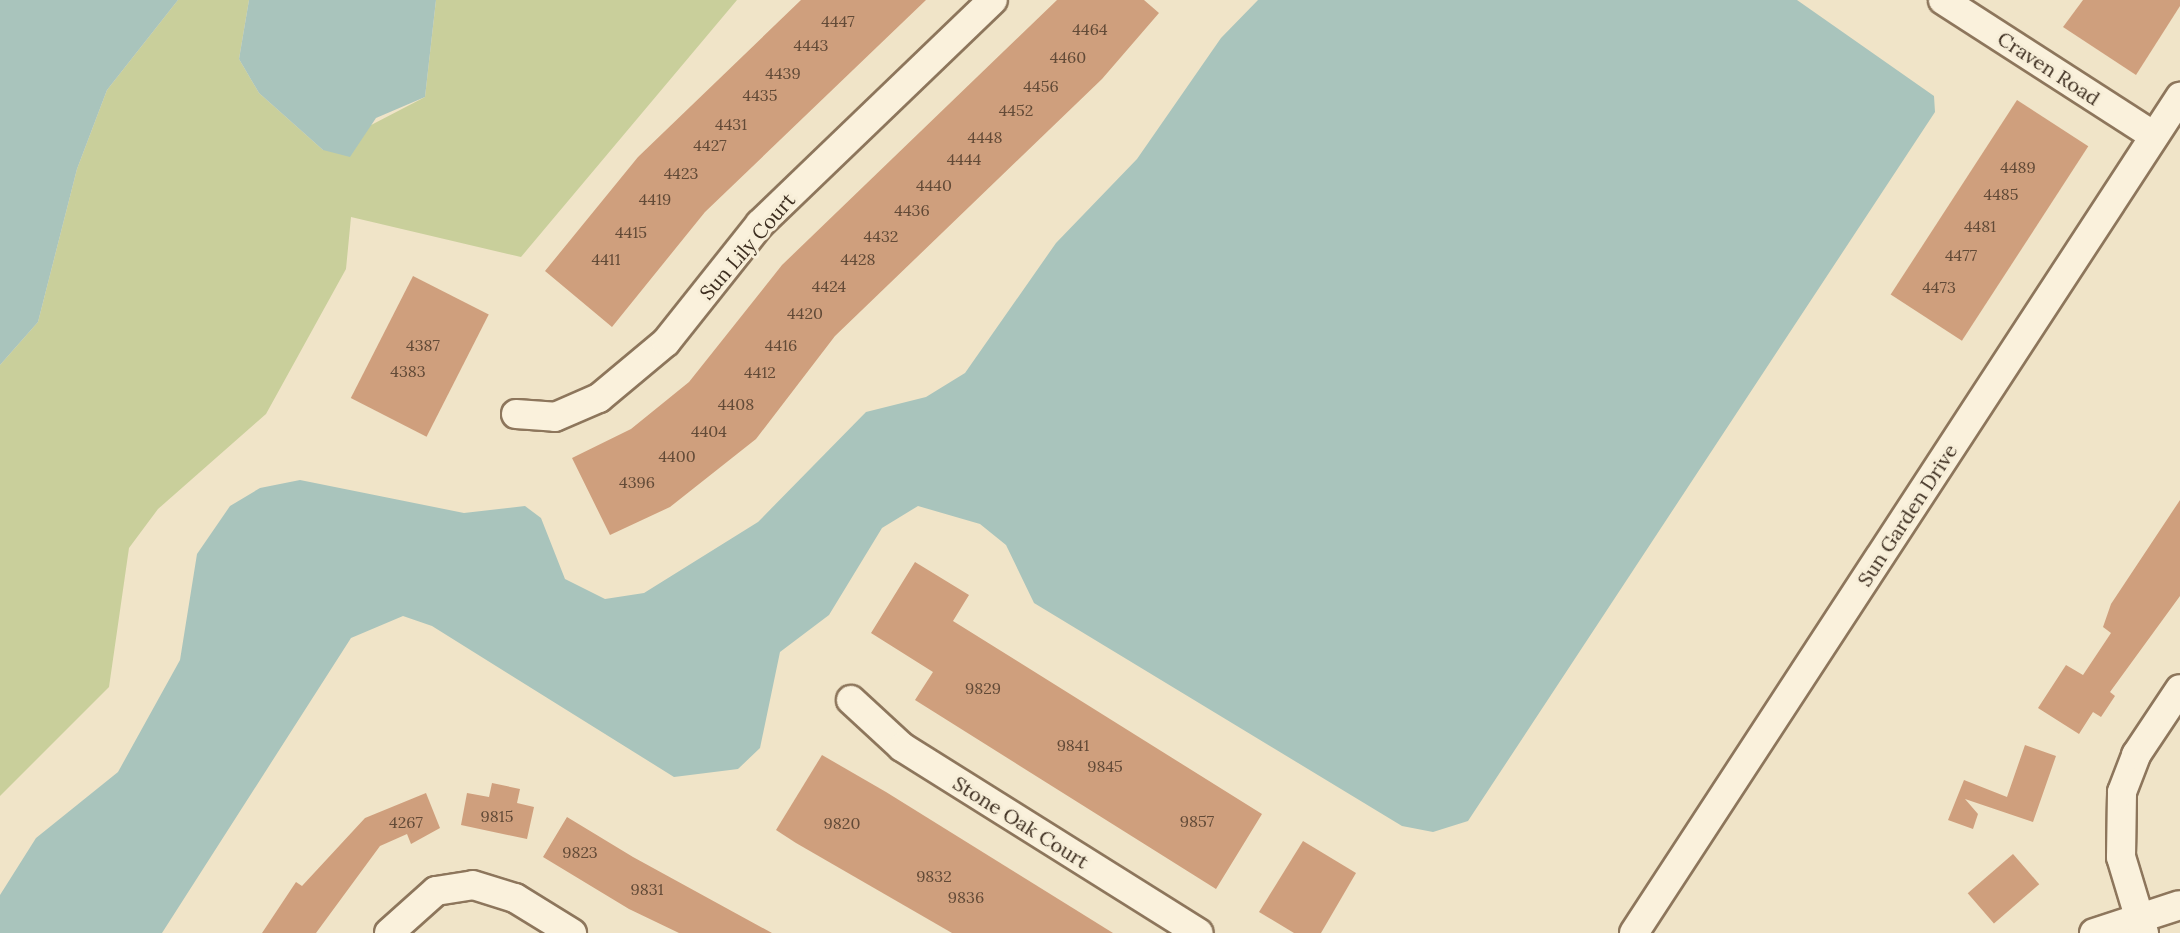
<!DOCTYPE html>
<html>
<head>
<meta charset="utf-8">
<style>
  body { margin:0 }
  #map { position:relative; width:2180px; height:933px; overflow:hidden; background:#f0e4c8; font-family:Lora,serif }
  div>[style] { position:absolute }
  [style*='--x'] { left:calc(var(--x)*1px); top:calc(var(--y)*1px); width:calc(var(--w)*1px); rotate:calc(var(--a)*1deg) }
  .green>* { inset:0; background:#c9cf9b }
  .water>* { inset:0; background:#a9c4bc }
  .building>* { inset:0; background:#cf9f7d; transform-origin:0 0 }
  .roads { filter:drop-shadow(2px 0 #8d765c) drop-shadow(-2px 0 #8d765c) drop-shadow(0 2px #8d765c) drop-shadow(0 -2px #8d765c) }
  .minor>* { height:28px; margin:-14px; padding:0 14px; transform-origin:14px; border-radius:14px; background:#faf1dc }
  span { translate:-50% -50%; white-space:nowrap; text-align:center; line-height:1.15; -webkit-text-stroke:6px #f7eed8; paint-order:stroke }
  .number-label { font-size:16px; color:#624a37 }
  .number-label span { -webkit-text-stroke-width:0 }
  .street-label { font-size:20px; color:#3d2e20 }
</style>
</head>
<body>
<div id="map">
  <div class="green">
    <div style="clip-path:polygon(178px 0,249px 0,239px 59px,259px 93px,323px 150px,425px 97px,436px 0,737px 0,521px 257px,351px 217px,346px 269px,266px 414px,158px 509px,129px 548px,109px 687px,0 796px,0 365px,38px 322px,77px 169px,107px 90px)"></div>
  </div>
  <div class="water">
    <div style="clip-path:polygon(0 0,178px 0,107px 90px,77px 169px,38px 322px,0 365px)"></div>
    <div style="clip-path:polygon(249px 0,436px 0,425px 97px,376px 118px,350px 157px,323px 150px,259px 93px,239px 59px)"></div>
    <div style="clip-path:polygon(1258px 0,1797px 0,1934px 96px,1935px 112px,1468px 821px,1433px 832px,1402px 826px,1034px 603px,1006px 545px,980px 524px,918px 506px,882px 528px,829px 615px,780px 652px,760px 748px,738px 769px,674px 777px,432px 626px,403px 616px,351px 638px,162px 933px,0 933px,0 895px,36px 838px,118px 772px,180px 660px,197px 554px,230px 506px,260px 488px,300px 480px,464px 513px,525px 506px,541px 518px,565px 579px,605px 599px,644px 593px,758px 522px,866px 412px,926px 397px,965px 373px,1056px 243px,1137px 159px,1221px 38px)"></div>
  </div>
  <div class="building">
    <div style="clip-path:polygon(801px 0,926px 0,705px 212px,612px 327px,545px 271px,638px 157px)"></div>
    <div style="clip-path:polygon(1057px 0,1144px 0,1159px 13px,1102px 79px,835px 336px,756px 439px,670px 507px,610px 535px,572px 458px,631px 429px,689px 382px,782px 265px)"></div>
    <div style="clip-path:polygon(2083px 0,2180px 0,2180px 6px,2136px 75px,2063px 27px)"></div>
    <div style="left:2017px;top:100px;width:85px;height:232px;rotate:33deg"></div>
    <div style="left:413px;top:276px;width:85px;height:137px;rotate:27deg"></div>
    <div style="clip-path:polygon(2180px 500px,2180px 596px,2110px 692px,2115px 696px,2101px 717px,2093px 712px,2079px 734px,2038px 708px,2066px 665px,2083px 675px,2111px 633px,2103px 627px,2111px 604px)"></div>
    <div style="clip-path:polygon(915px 562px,969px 595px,953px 621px,1262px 814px,1216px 889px,915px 700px,933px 672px,871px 633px)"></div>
    <div style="clip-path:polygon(2025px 745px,2056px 756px,2033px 822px,1965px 799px,1978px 814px,1973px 829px,1948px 820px,1964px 780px,2007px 797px)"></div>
    <div style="clip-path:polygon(822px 755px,886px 792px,1113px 933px,952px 933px,796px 843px,776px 830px)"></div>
    <div style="clip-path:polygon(492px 783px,520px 789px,517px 803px,534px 807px,527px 839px,461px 825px,467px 793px,489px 797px)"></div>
    <div style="clip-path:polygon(426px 793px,440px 828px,411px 844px,407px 834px,380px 846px,316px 933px,262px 933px,296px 882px,302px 886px,365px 818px)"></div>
    <div style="clip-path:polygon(567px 817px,633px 857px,772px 933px,679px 933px,629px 909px,543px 857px)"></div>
    <div style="clip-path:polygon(1303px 841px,1356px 873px,1321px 933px,1294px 933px,1259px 912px)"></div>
    <div style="left:2013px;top:854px;width:40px;height:60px;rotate:49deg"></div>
  </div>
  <div class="roads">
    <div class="minor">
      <div style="--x:1943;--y:0;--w:251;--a:32.8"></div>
      <div style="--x:516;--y:414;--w:39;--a:4"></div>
      <div style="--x:555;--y:417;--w:48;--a:-23.4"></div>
      <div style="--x:599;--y:398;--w:87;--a:-39.9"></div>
      <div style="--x:666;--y:342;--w:151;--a:-51.5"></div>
      <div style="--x:760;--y:224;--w:323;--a:-43.9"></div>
      <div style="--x:851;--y:700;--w:69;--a:42.7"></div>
      <div style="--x:902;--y:747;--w:350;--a:32.1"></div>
      <div style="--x:389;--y:933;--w:63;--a:-41.8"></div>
      <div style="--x:436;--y:891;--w:37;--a:-9"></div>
      <div style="--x:473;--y:885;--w:44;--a:17.2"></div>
      <div style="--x:515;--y:898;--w:67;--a:31.6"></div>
      <div style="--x:1634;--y:933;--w:999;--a:-56.85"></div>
      <div style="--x:2094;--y:933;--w:90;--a:-18"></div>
      <div style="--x:2144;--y:933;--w:79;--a:-106.8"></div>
      <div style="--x:2121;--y:857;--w:65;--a:-89.1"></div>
      <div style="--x:2122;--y:792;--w:40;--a:-69"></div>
      <div style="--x:2136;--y:755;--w:79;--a:-56.3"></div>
    </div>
  </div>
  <div class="number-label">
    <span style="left:838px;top:21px">4447</span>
    <span style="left:1090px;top:29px">4464</span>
    <span style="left:811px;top:45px">4443</span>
    <span style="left:1068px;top:57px">4460</span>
    <span style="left:783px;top:73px">4439</span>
    <span style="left:1041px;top:86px">4456</span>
    <span style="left:760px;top:95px">4435</span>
    <span style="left:1016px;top:110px">4452</span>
    <span style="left:731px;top:124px">4431</span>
    <span style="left:985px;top:137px">4448</span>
    <span style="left:710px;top:145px">4427</span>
    <span style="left:964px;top:159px">4444</span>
    <span style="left:2018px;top:167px">4489</span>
    <span style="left:681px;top:173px">4423</span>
    <span style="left:934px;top:185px">4440</span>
    <span style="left:2001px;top:194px">4485</span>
    <span style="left:655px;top:199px">4419</span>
    <span style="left:912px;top:210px">4436</span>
    <span style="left:1980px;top:226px">4481</span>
    <span style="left:631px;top:232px">4415</span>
    <span style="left:881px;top:236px">4432</span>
    <span style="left:1961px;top:255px">4477</span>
    <span style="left:606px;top:259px">4411</span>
    <span style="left:858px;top:259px">4428</span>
    <span style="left:829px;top:286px">4424</span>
    <span style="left:1939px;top:287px">4473</span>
    <span style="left:805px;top:313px">4420</span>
    <span style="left:423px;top:345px">4387</span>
    <span style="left:781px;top:345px">4416</span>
    <span style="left:408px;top:371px">4383</span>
    <span style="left:760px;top:372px">4412</span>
    <span style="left:736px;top:404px">4408</span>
    <span style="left:709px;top:431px">4404</span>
    <span style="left:677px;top:456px">4400</span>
    <span style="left:637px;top:482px">4396</span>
    <span style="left:983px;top:688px">9829</span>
    <span style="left:1073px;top:745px">9841</span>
    <span style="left:1105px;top:766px">9845</span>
    <span style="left:497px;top:816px">9815</span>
    <span style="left:1197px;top:821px">9857</span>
    <span style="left:406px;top:822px">4267</span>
    <span style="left:842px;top:823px">9820</span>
    <span style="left:580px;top:852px">9823</span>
    <span style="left:934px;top:876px">9832</span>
    <span style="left:647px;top:889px">9831</span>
    <span style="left:966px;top:897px">9836</span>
  </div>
  <div class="street-label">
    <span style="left:2049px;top:68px;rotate:33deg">Craven Road</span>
    <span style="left:747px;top:246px;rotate:-49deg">Sun Lily Court</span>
    <span style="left:1907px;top:515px;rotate:-57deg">Sun Garden Drive</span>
    <span style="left:1021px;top:822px;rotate:32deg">Stone Oak Court</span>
  </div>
</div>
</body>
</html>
